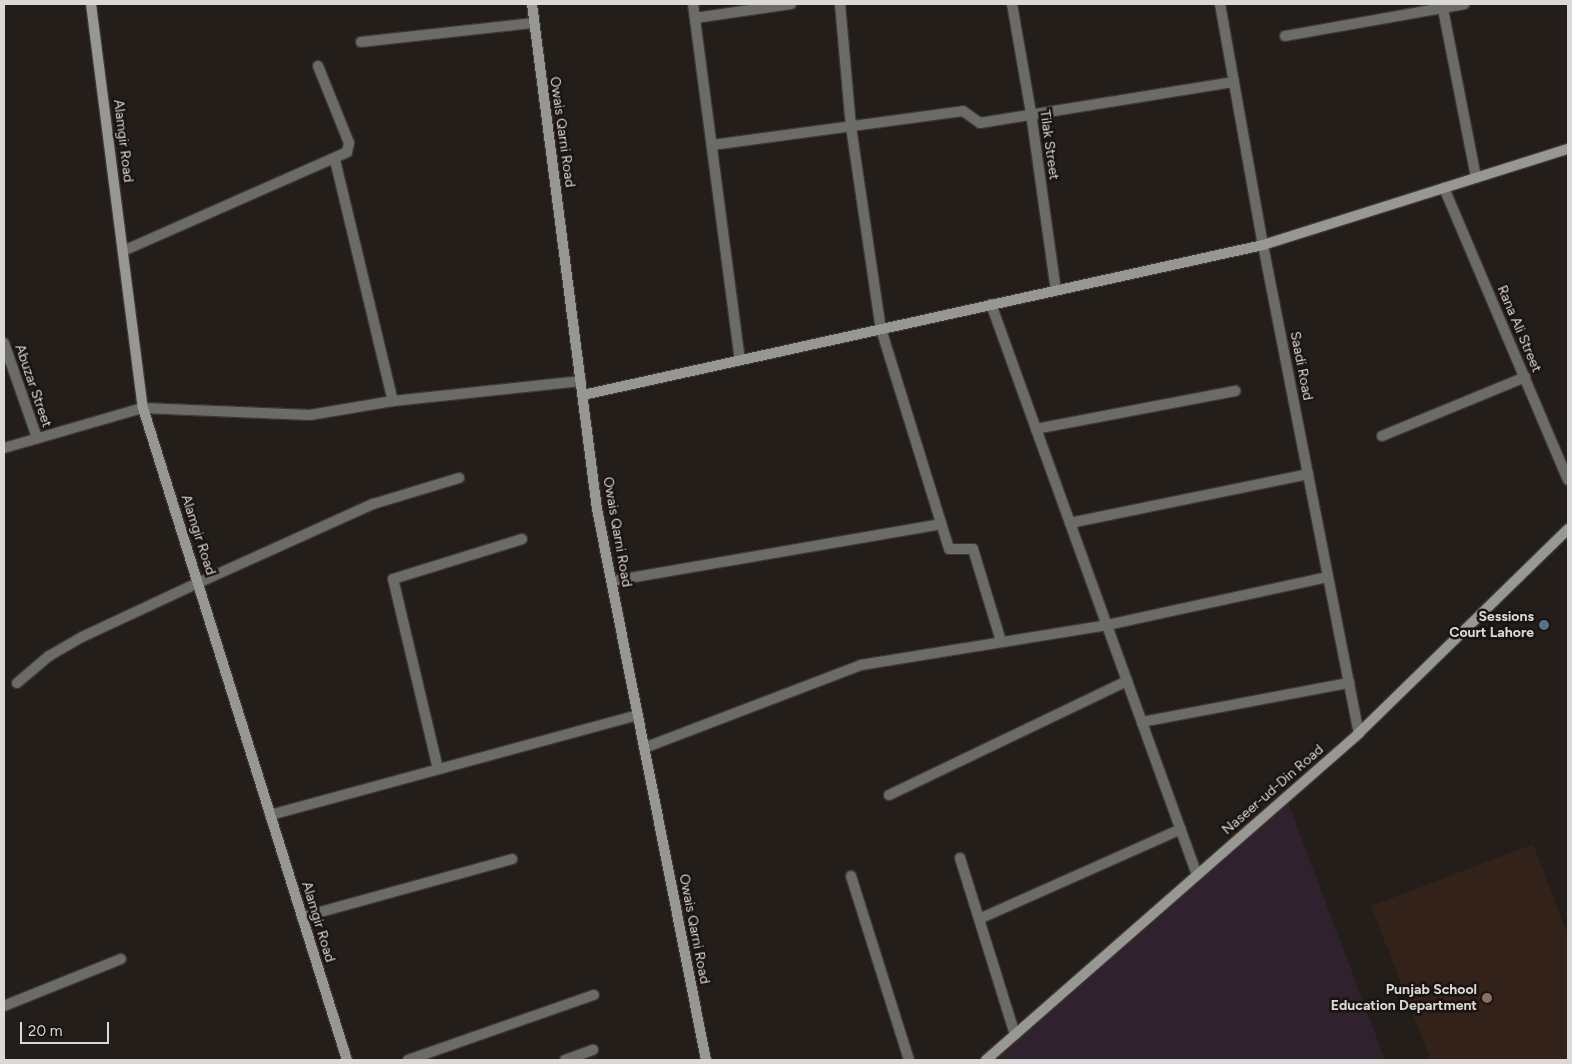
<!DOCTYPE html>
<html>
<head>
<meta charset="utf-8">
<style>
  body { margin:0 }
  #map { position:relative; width:1572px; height:1064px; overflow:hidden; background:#241e1b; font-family:Figtree,sans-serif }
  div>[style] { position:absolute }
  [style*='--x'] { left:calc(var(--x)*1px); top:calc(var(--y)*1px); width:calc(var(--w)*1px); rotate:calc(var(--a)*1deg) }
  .industrial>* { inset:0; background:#2f212e }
  .education>* { inset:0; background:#332219 }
  .roads { filter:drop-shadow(1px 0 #3e3835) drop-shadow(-1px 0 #3e3835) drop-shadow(0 1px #3e3835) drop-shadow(0 -1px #3e3835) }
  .lane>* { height:10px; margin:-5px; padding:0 5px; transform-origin:5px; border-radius:5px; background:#6b6c69 }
  .street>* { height:10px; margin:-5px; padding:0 5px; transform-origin:5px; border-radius:5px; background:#6b6c69 }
  .secondary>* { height:10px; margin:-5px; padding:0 5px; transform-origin:5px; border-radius:5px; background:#979893 }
  .dots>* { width:14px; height:14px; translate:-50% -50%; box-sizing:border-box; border:2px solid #1a1512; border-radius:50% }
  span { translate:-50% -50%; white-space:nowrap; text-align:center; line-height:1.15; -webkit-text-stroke:5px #1a1512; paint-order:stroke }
  .street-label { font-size:14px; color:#dcd8d6 }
  .poi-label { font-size:14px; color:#dcd8d6; font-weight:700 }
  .right { translate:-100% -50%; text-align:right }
  .frame { position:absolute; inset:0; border:5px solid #dcd8d6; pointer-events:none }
  .scale { position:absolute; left:20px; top:1022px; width:89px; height:22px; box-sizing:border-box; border:2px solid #dcd8d6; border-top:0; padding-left:6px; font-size:15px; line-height:18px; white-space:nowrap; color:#dcd8d6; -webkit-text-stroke:4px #1a1512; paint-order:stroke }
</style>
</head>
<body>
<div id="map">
  <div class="industrial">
    <div style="clip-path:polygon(1286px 797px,1385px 1060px,986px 1060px)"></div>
  </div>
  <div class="education">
    <div style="clip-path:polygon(1533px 844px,1568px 935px,1568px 1060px,1431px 1060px,1371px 906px)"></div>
  </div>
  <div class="roads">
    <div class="lane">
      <div style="--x:1285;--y:36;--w:182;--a:-10.1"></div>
      <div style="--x:361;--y:42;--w:174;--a:-6.3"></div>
      <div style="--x:335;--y:160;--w:248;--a:76.5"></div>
      <div style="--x:123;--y:251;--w:245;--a:-23.8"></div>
      <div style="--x:347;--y:152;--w:9;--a:-77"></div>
      <div style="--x:349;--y:143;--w:83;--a:-111.9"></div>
      <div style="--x:143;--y:408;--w:167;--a:2.4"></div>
      <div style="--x:310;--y:415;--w:84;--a:-9.6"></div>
      <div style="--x:393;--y:401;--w:189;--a:-6.1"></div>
      <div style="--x:1382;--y:436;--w:155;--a:-22.4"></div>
      <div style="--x:17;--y:683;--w:42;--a:-40.2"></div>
      <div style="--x:49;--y:656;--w:38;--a:-30"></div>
      <div style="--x:82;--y:637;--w:128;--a:-25"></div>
      <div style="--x:198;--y:583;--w:192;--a:-24.3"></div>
      <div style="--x:373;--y:504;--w:90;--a:-16.8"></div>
      <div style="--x:438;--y:769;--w:195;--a:-103.3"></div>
      <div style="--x:393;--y:579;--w:135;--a:-17.2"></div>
      <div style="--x:889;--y:795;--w:264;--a:-25.6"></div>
      <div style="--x:851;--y:876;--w:193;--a:72.5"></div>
      <div style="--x:302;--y:917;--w:218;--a:-15.4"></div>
      <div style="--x:4;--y:1006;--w:126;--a:-21.9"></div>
      <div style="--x:408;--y:1060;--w:197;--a:-19.3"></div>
      <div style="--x:565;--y:1060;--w:30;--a:-20"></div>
    </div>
    <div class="street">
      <div style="--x:693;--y:4;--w:359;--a:82.5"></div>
      <div style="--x:840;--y:4;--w:123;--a:84.9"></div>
      <div style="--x:851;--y:127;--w:204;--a:81.6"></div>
      <div style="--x:881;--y:329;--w:230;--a:72.8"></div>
      <div style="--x:949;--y:549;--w:24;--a:0"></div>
      <div style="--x:973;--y:549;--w:96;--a:73.1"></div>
      <div style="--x:1012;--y:4;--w:111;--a:80.1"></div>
      <div style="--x:1031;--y:113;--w:179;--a:82"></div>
      <div style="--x:1220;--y:4;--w:245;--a:79.9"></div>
      <div style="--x:1263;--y:245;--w:497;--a:78.9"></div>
      <div style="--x:1442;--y:4;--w:177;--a:78.9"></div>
      <div style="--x:695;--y:18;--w:97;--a:-8.3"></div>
      <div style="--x:712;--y:145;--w:253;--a:-7.7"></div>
      <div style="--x:963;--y:111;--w:21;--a:35"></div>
      <div style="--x:980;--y:123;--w:257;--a:-9.2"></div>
      <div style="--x:1444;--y:188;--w:317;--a:67"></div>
      <div style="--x:991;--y:304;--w:607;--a:70.16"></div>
      <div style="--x:4;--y:343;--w:101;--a:70.8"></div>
      <div style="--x:1036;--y:429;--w:203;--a:-10.8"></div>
      <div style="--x:4;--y:448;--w:145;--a:-16.1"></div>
      <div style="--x:1070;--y:523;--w:243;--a:-11.6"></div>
      <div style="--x:612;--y:581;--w:334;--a:-9.8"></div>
      <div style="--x:1142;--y:722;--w:211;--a:-10.7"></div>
      <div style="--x:644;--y:748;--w:232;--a:-20.9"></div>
      <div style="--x:861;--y:665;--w:249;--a:-9.2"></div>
      <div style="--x:1107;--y:625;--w:226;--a:-12.3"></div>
      <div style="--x:270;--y:815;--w:381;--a:-15.2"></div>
      <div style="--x:960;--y:858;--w:185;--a:72.7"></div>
      <div style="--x:979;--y:919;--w:221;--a:-24"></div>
    </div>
    <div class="secondary">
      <div style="--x:91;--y:4;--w:407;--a:82.7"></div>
      <div style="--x:143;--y:408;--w:683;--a:72.63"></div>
      <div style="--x:532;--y:4;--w:509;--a:82.67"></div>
      <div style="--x:597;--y:509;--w:562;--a:78.81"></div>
      <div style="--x:583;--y:395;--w:696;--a:-12.44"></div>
      <div style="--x:1263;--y:245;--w:320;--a:-17.5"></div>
      <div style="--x:986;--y:1060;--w:496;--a:-41.2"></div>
      <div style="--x:1359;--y:733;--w:292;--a:-44.3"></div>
    </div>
  </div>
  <div class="dots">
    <div style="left:1544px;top:625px;background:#5c6f8a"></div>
    <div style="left:1487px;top:998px;background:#8d6e63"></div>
  </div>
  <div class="street-label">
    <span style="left:562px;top:132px;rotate:82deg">Owais Qarni Road</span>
    <span style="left:123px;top:141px;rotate:83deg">Alamgir Road</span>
    <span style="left:1049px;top:145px;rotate:82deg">Tilak Street</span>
    <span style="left:1519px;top:329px;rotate:67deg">Rana Ali Street</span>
    <span style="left:1301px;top:366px;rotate:79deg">Saadi Road</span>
    <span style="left:33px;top:386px;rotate:71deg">Abuzar Street</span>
    <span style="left:617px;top:532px;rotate:80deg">Owais Qarni Road</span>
    <span style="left:198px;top:535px;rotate:72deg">Alamgir Road</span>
    <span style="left:1273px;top:790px;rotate:-41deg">Naseer-ud-Din Road</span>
    <span style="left:318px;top:922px;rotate:73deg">Alamgir Road</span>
    <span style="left:694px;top:929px;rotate:79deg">Owais Qarni Road</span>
  </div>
  <div class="poi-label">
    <span class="right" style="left:1534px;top:625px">Sessions<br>Court Lahore</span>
    <span class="right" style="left:1477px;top:998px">Punjab School<br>Education Department</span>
  </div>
  <div class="frame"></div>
  <div class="scale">20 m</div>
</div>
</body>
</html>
